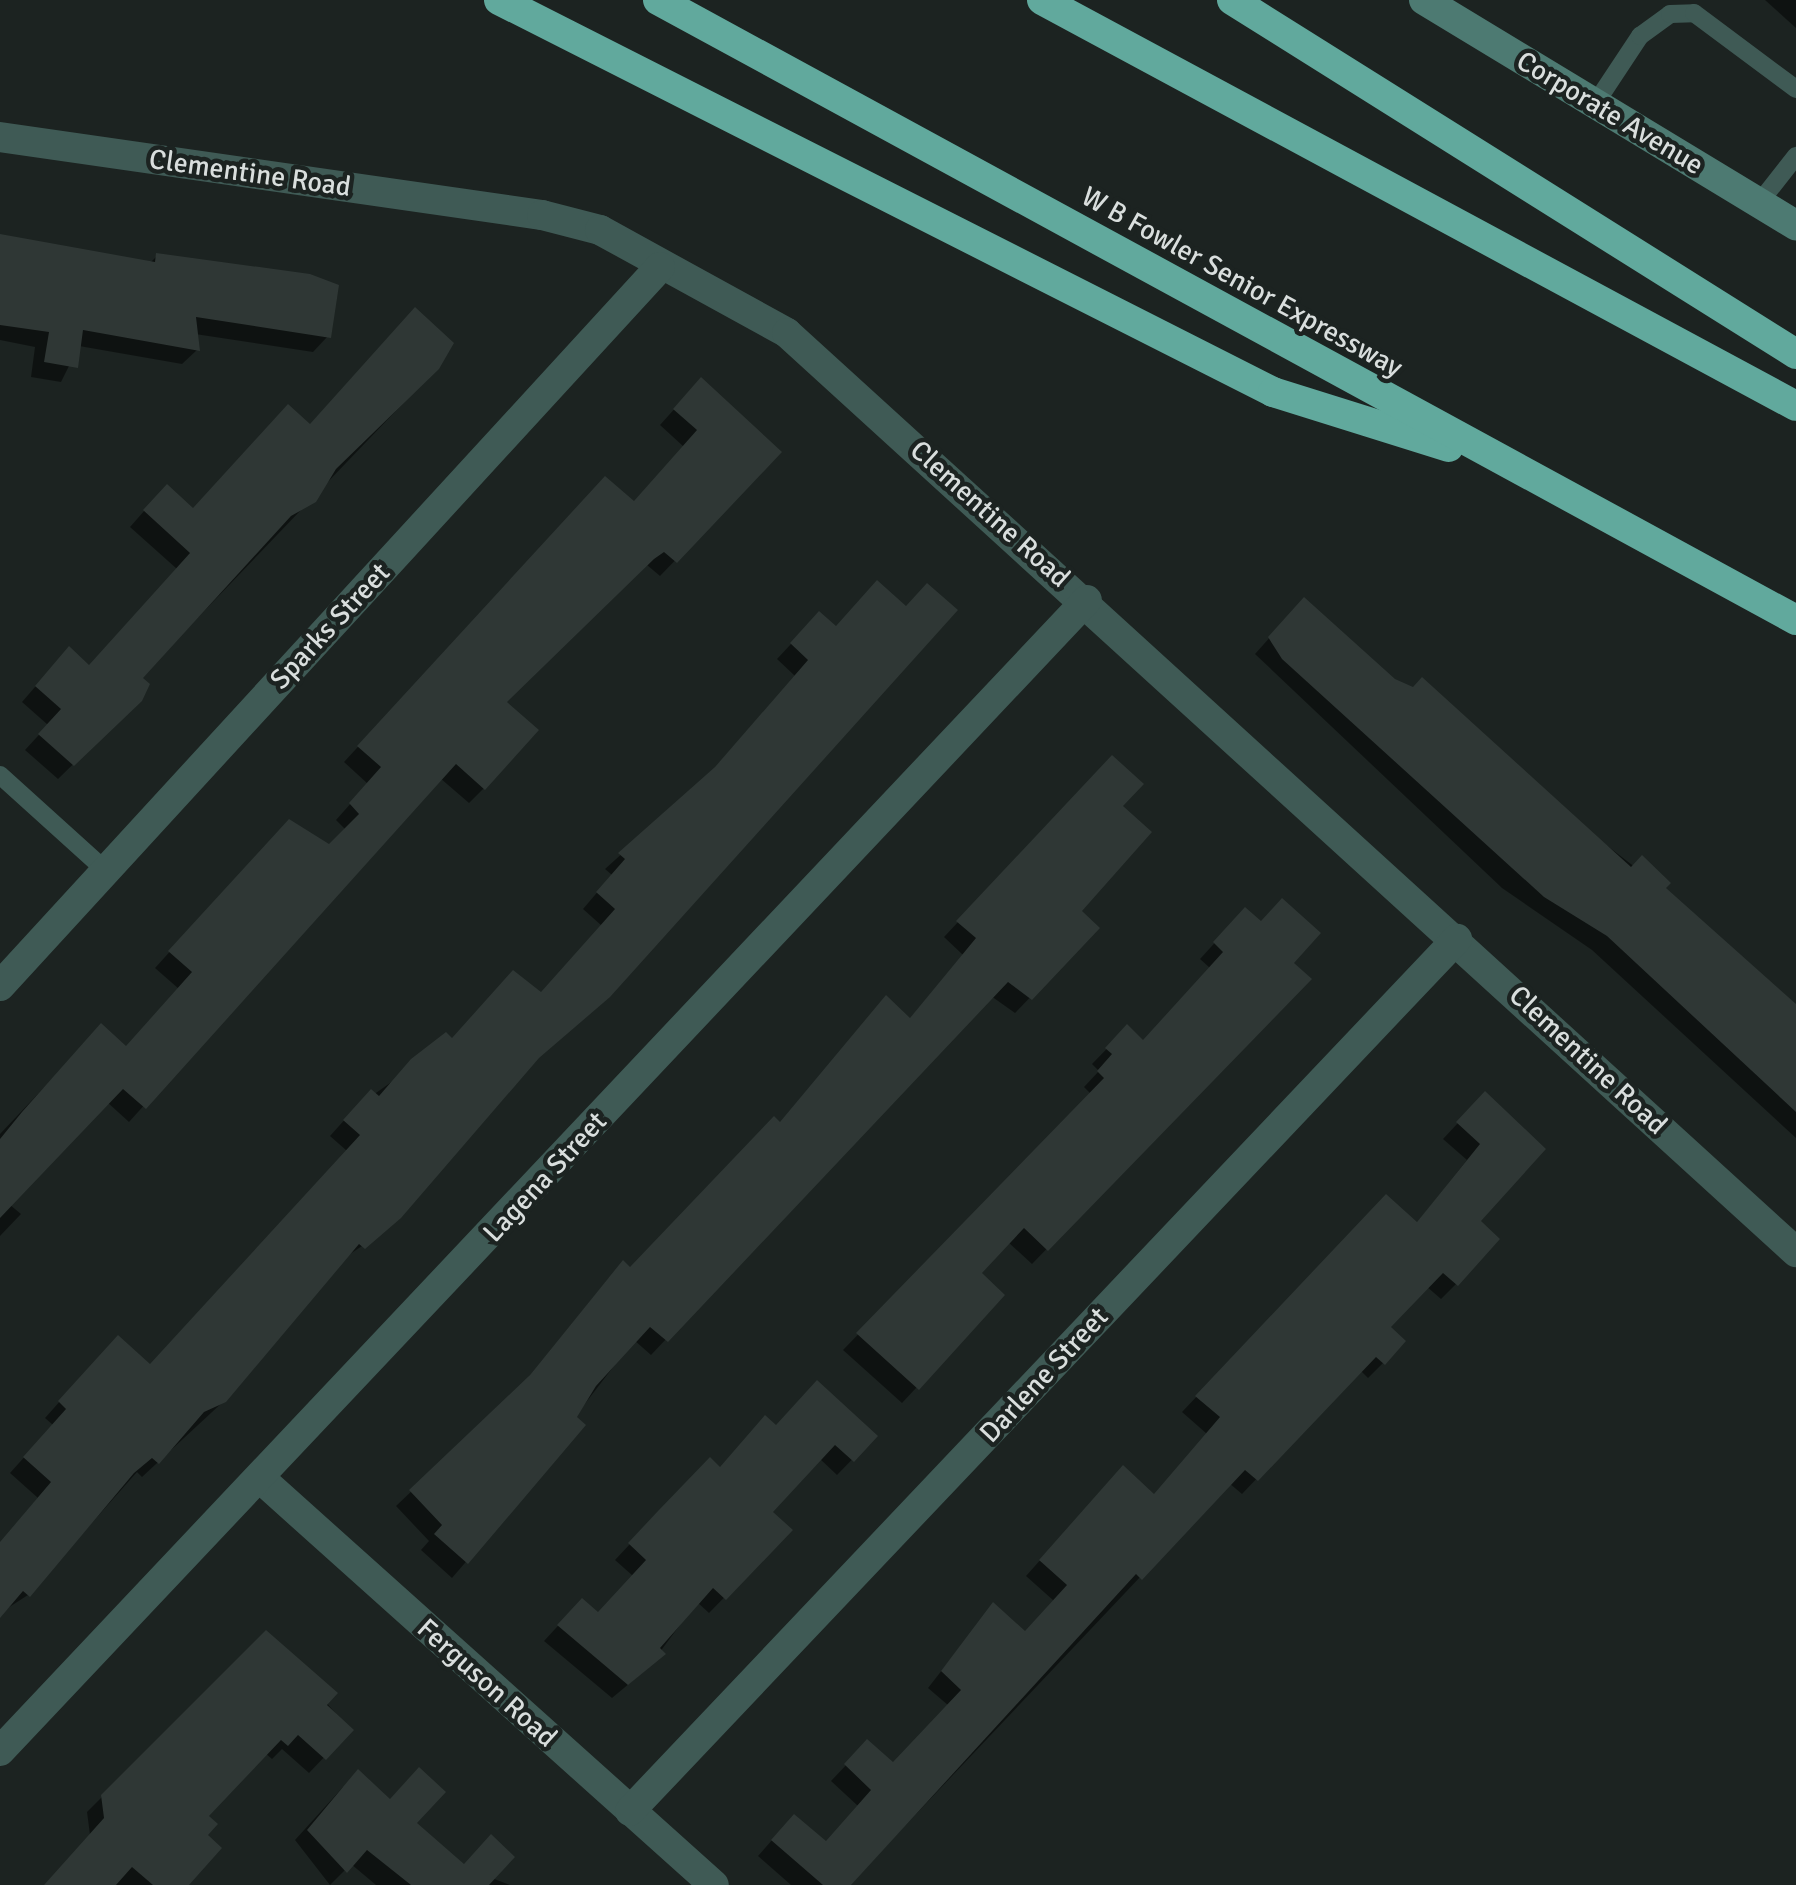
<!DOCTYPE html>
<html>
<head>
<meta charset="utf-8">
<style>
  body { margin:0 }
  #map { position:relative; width:1796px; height:1885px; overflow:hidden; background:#1c2321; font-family:Signika,sans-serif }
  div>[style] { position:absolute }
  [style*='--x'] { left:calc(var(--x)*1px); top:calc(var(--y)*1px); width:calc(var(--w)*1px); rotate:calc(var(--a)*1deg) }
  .shadow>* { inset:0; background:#0007 }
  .building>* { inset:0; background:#2f3735 }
  .lane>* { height:18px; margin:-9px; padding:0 9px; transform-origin:9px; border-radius:9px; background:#3f5a55 }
  .street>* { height:30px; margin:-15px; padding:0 15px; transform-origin:15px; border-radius:15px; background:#3f5a55 }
  .secondary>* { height:30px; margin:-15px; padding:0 15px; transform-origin:15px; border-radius:15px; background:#4d7a72 }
  .highway>* { height:30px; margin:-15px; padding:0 15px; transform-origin:15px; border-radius:15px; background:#61a99d }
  span { translate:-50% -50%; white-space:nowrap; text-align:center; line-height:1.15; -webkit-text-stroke:9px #1c2321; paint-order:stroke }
  .street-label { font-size:28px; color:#d9dedd }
</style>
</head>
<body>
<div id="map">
  <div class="shadow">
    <div style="clip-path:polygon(1765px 0,1796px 0,1796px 28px)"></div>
    <div style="clip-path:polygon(0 242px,149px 264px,157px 256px,328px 336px,313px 352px,195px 334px,197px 350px,182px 364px,79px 346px,61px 382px,31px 377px,35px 347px,0 340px)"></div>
    <div style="clip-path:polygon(437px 368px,140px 678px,140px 699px,58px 779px,25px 750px,48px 725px,22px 702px,54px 665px,89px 667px,177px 569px,130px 527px,152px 502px,192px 511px,309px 426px)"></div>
    <div style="clip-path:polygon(686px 396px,779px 453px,660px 576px,647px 565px,503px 703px,484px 788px,469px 803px,440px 778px,129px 1122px,107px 1102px,9px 1204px,21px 1214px,0 1236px,0 1134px,87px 1042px,126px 1048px,179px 989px,155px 968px,274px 837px,329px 848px,346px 830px,336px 820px,368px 784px,344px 762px,590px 495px,633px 504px,684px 447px,660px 425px)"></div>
    <div style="clip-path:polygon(1290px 615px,1394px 681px,1662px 888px,1796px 1010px,1796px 1138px,1592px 950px,1502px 888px,1255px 654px)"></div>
    <div style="clip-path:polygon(805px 629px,835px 629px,530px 1065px,383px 1232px,344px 1258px,225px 1400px,142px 1477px,137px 1472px,28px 1595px,0 1613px,0 1543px,38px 1498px,10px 1473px,53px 1425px,45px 1418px,103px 1353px,149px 1367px,347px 1151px,330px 1136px,356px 1107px,451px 1040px,541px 995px,602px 926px,583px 909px,612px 875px,605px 869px,707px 777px,795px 676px,777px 659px)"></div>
    <div style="clip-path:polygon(1097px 774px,1120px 806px,1078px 911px,1097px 928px,1015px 1013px,991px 996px,651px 1355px,634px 1340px,574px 1418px,583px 1426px,452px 1578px,421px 1550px,429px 1541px,396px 1506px,518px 1390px,608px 1279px,630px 1270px,779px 1124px,909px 1020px,963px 955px,944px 937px)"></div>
    <div style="clip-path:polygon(1231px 925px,1309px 979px,1032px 1264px,1008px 1242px,979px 1273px,1002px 1296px,902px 1403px,843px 1350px,1091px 1094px,1084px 1087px,1099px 1071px,1092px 1064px,1127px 1028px,1143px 1042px,1210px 968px,1200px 959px)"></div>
    <div style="clip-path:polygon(1485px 1094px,1477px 1221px,1456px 1284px,1441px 1299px,1426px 1286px,1387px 1327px,1383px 1363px,1368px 1378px,1360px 1370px,1242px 1494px,1229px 1483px,849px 1885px,791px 1885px,758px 1856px,779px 1832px,825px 1844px,858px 1806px,831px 1781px,867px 1743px,892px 1765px,949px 1706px,928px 1688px,993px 1605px,1025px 1633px,1054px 1601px,1026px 1576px,1108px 1484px,1153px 1497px,1207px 1434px,1182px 1412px,1371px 1212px,1416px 1224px,1467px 1160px,1443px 1139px)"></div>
    <div style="clip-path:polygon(776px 1428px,875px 1436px,837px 1475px,819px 1458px,769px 1512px,790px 1530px,709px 1613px,697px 1602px,648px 1668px,612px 1698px,544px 1641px,567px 1616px,598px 1615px,633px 1576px,615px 1560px,644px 1529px)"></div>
    <div style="clip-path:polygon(266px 1633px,350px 1730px,309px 1773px,282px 1749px,272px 1759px,265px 1753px,206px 1816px,180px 1885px,46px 1885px,90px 1835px,87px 1812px)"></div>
    <div style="clip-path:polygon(343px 1787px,414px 1824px,463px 1867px,510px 1885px,376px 1885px,351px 1864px,330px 1885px,295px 1840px)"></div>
  </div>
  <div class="building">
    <div style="clip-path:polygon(0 234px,155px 262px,156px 253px,310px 274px,339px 285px,331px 338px,196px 317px,200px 351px,83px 330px,78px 368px,44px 362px,49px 332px,0 325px)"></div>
    <div style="clip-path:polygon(415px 307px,454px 343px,439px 369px,336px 469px,316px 502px,291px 516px,143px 678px,150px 684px,142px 701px,74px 766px,38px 734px,61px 709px,35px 686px,69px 646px,89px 665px,190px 553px,143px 510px,167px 484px,193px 508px,288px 404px,310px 424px)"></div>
    <div style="clip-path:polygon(701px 377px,782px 452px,677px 563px,664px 552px,654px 559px,507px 702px,539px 730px,485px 790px,456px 764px,146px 1109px,123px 1089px,0 1218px,0 1139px,22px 1112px,101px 1023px,126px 1046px,192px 972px,168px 951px,289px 819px,329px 844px,359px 814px,349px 803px,381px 767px,357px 746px,605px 476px,634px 501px,697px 430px,673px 409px)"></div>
    <div style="clip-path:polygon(877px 580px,906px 606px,927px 583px,958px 610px,610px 997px,539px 1058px,401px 1218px,365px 1249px,359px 1244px,226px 1402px,204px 1412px,159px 1464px,152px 1458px,134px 1473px,30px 1597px,23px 1591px,0 1618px,0 1542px,51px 1482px,23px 1457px,66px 1409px,58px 1401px,118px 1335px,150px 1364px,360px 1135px,343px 1120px,371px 1089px,379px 1096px,411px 1059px,446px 1032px,452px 1038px,513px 970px,541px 992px,615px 909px,596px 892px,625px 859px,618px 853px,715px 767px,808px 660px,790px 643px,819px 611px,836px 626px)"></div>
    <div style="clip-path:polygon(1304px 597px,1395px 679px,1413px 687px,1422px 677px,1631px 867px,1642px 855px,1671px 883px,1666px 888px,1796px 1004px,1796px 1112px,1607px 936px,1544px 897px,1282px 659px,1268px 637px)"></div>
    <div style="clip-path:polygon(1112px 755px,1144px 784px,1123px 806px,1152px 832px,1082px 911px,1100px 928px,1032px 1000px,1008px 982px,668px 1342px,650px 1327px,596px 1386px,577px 1417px,586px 1425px,468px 1564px,434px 1534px,442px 1525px,409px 1490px,530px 1375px,623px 1260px,630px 1267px,774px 1116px,780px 1122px,886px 995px,910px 1018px,976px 938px,956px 921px)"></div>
    <div style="clip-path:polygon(1282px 898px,1321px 933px,1294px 963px,1312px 979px,1048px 1251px,1024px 1228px,982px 1273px,1005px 1295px,919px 1390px,856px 1333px,1104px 1078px,1097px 1071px,1112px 1054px,1105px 1048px,1127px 1024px,1143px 1040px,1223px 952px,1213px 942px,1245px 907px,1261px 921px)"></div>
    <div style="clip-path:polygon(1485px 1091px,1546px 1149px,1481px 1221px,1500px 1239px,1458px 1286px,1443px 1273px,1391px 1327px,1406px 1341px,1385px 1365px,1376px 1357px,1258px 1481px,1245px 1470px,1142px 1580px,1136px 1574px,851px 1885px,823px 1885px,771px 1840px,794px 1814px,826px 1841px,871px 1790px,844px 1764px,867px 1739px,893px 1762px,961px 1690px,941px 1671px,993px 1602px,1025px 1631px,1067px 1585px,1039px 1560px,1123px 1465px,1154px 1494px,1220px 1417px,1195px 1396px,1386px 1194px,1417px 1222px,1480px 1144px,1456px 1122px)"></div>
    <div style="clip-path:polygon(817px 1380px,878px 1436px,854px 1462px,835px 1445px,773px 1512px,793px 1530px,726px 1600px,713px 1588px,660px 1648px,666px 1654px,628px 1685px,557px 1625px,582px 1598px,598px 1612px,646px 1560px,628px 1543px,658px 1511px,710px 1457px,720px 1467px,765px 1415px,776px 1425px)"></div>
    <div style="clip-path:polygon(266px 1630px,338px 1693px,327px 1705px,354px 1730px,326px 1760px,298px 1735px,288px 1746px,281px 1740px,209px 1816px,218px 1824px,208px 1835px,222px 1848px,189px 1885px,153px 1885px,132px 1867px,116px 1885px,44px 1885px,104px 1818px,101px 1795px)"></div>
    <div style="clip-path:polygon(419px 1767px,446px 1792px,417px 1823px,464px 1864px,491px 1834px,515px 1857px,489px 1885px,411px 1885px,367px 1850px,347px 1873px,307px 1830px,358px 1769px,390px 1799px)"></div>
  </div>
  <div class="lane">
    <div style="--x:1595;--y:104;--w:82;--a:-56.5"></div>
    <div style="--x:1640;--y:36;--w:37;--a:-36"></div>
    <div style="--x:1670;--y:14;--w:24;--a:-2"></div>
    <div style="--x:1694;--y:13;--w:127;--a:36.7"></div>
    <div style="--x:1759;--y:203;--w:60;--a:-51.8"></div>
    <div style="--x:0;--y:775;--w:142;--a:42.1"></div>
  </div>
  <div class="street">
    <div style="--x:0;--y:137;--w:548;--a:8.19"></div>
    <div style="--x:542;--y:215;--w:60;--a:14.5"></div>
    <div style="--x:600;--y:230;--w:213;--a:28.8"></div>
    <div style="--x:787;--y:333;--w:1365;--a:42.33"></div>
    <div style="--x:0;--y:986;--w:976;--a:-47.45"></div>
    <div style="--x:261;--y:1479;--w:608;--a:41.87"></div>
    <div style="--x:0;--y:1751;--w:1583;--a:-46.64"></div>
    <div style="--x:630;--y:1811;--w:1202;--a:-46.52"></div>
  </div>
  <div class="secondary">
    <div style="--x:1424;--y:0;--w:435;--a:31.2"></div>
  </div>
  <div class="highway">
    <div style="--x:499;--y:0;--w:868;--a:26.86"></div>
    <div style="--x:1273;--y:392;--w:184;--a:17.4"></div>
    <div style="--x:658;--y:0;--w:1296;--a:28.58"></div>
    <div style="--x:1042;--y:0;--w:856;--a:28.3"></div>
    <div style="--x:1232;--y:0;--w:666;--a:32.11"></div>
  </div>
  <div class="street-label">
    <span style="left:1610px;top:113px;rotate:31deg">Corporate Avenue</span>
    <span style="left:250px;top:173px;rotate:8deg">Clementine Road</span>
    <span style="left:1242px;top:282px;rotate:29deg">W B Fowler Senior Expressway</span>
    <span style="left:990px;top:514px;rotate:42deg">Clementine Road</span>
    <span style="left:330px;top:626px;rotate:-47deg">Sparks Street</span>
    <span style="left:1588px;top:1060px;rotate:43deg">Clementine Road</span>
    <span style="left:545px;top:1177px;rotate:-47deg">Lagena Street</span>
    <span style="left:1044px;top:1375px;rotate:-47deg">Darlene Street</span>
    <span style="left:487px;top:1683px;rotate:42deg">Ferguson Road</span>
  </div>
</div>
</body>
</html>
